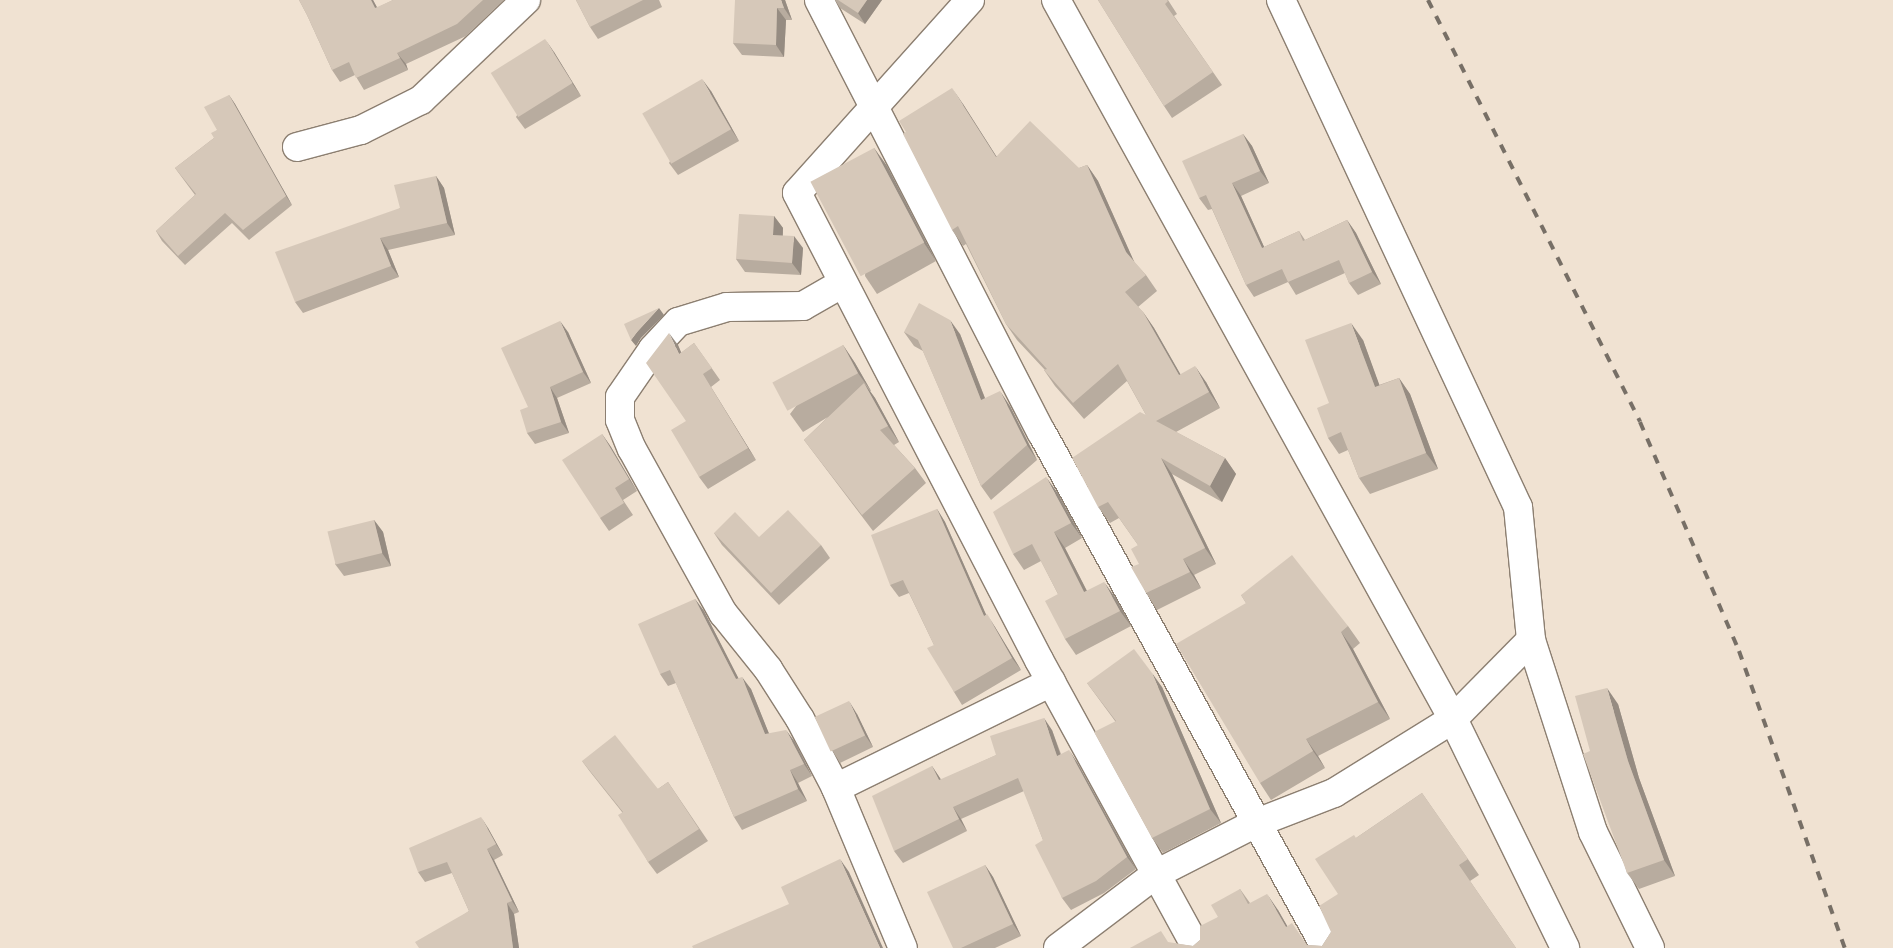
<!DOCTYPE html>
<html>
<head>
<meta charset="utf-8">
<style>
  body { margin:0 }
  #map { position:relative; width:1893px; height:948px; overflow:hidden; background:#f0e2d2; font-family:"Fira Sans Condensed",sans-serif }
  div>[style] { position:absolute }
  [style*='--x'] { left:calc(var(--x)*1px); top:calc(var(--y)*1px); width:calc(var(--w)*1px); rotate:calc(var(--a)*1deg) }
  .roads { filter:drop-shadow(1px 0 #8c7f71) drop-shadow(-1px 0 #8c7f71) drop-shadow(0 1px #8c7f71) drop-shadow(0 -1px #8c7f71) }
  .street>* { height:28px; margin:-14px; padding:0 14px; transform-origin:14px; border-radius:14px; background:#fff }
  .rail>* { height:4px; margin-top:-2px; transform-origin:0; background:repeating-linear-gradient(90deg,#776f66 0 9px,transparent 0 18px) }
  .wall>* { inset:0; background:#b8ac9f }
  .shaded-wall>* { inset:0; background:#968c82 }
  .building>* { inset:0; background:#d6c8b9; transform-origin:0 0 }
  span { translate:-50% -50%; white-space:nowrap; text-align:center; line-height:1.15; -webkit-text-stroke:4px #fff; paint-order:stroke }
</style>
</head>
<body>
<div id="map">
  <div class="roads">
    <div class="street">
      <div style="--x:819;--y:0;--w:487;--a:62.8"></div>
      <div style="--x:1042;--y:433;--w:588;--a:61.13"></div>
      <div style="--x:970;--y:0;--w:259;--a:131.9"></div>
      <div style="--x:797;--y:193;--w:526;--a:62.61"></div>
      <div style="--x:1039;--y:660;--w:328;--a:61.3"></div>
      <div style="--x:1056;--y:0;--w:821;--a:61.09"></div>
      <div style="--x:1453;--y:719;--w:255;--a:63.9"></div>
      <div style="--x:1281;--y:0;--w:560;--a:64.95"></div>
      <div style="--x:1518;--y:507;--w:134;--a:84.4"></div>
      <div style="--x:1531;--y:640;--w:202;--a:72.1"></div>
      <div style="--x:1593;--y:832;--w:129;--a:63.8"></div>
      <div style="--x:297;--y:147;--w:66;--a:-14.9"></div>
      <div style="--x:361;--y:130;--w:67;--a:-26.6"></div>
      <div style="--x:421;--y:100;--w:145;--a:-43.6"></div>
      <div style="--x:843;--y:283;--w:46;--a:150.1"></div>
      <div style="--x:803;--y:306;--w:76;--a:179.2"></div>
      <div style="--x:727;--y:307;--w:51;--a:163"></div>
      <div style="--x:678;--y:322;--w:37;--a:133"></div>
      <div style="--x:653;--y:349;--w:58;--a:124.5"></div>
      <div style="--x:620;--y:397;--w:23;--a:90"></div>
      <div style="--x:620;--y:420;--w:31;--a:68"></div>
      <div style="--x:632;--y:449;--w:188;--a:61"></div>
      <div style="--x:723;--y:613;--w:72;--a:51.2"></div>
      <div style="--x:768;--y:669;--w:59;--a:57.4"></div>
      <div style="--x:800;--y:719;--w:78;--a:62.4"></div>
      <div style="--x:836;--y:788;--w:173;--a:67.3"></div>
      <div style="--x:836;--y:788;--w:240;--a:-26.2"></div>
      <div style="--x:1058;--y:948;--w:123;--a:-37.1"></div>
      <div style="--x:1156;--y:874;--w:110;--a:-27"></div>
      <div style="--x:1254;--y:824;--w:86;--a:-21.2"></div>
      <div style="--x:1334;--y:793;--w:140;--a:-31.9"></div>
      <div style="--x:1453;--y:719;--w:111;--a:-45.4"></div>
    </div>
  </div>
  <div class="rail">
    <div style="--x:1428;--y:0;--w:472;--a:63.3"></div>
    <div style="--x:1640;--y:422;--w:249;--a:66.6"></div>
    <div style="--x:1739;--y:651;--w:315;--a:70.4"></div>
  </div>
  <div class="wall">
    <div style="clip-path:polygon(299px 0,373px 0,377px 8px,393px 0,504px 0,466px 36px,406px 64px,408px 70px,364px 90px,355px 75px,340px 82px,332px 70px,307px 15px)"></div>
    <div style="clip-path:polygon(576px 0,659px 0,662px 7px,598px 39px,590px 27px)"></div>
    <div style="clip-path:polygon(785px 0,792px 20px,786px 20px,784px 57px,742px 55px,733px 43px)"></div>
    <div style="clip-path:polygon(835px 0,882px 0,865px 24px,840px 8px)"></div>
    <div style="clip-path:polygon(1098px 0,1168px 0,1177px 14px,1174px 16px,1222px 85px,1172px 118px,1164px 106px)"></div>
    <div style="clip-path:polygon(554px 52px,581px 96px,525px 129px,516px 117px)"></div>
    <div style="clip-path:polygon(711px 91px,739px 141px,678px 175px,669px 163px)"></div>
    <div style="clip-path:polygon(229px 95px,235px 104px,292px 205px,249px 240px,232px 223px,185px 265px,162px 241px,156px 231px,195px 195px,175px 168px,214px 138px,217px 130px)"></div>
    <div style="clip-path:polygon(963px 104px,996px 156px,1079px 168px,1087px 165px,1098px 181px,1134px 262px,1146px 275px,1157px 291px,1138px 307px,1143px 312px,1154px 328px,1180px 374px,1206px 382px,1220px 408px,1176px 432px,1225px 458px,1236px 474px,1222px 502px,1172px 474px,1216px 564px,1194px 575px,1201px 588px,1157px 610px,1146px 593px,1139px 564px,1138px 545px,1119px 518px,1110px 523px,1098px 507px,1146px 415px,1127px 381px,1084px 419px,1055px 386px,1044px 370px,1045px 370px,1017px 340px,1006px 324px,966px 244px,963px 246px,952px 230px)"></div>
    <div style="clip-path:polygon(1243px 134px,1252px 146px,1269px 183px,1241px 196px,1264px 247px,1299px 231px,1305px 240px,1347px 220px,1356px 233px,1381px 284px,1358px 295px,1349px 283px,1345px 273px,1296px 295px,1288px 282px,1254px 297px,1246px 285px,1212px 209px,1208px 210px,1199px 198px)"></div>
    <div style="clip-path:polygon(874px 148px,887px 166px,936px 261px,877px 294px,865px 276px)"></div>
    <div style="clip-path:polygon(436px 176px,444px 188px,455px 235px,388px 250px,399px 277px,303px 313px,295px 302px,400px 208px)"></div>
    <div style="clip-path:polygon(774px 216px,783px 228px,783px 236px,803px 248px,801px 275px,745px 272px,736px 259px)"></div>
    <div style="clip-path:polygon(568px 332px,591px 383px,557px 398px,569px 433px,535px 444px,527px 433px,528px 407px)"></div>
    <div style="clip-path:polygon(904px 332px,960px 334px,985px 398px,1010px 406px,1037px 460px,991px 500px,981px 486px,923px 351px,914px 346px)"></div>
    <div style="clip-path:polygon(1363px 340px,1379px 385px,1399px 378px,1410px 394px,1438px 469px,1370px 494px,1359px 478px,1348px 450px,1339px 454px,1328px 438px,1329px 403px)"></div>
    <div style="clip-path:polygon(694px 343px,720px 380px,711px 387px,756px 460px,708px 489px,699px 477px,686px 421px,678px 345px,681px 353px)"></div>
    <div style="clip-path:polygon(843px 345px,855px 363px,871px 391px,870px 391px,875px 398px,899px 442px,894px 445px,915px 468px,926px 483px,873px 531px,804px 440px,828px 417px,803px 432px,790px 414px)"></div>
    <div style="clip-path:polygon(602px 434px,611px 447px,637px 491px,623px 500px,633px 515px,609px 531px,600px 518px)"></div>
    <div style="clip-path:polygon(1057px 492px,1082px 538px,1065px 548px,1087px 591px,1115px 597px,1131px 626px,1076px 655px,1065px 639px,1058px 594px,1041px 561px,1024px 570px,1013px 554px)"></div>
    <div style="clip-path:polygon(937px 509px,945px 522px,986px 615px,995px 627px,1021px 670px,962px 705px,954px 692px,934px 645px,909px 593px,899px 597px,890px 585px)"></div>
    <div style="clip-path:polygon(374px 520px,383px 532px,391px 566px,344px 576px,335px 564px)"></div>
    <div style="clip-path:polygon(714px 533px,759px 537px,821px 545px,830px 558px,779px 605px,722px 545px)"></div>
    <div style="clip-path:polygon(1241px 595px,1348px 626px,1360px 643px,1353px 649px,1390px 719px,1318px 756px,1325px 768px,1271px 800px,1260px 783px,1246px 603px)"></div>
    <div style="clip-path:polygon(695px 599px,704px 611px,738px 678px,751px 689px,769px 734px,795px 742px,812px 776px,798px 783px,807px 801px,742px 830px,734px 817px,676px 683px,668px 686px,660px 674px)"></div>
    <div style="clip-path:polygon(1087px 683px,1162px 687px,1221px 823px,1163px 853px,1152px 838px,1115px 721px)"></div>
    <div style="clip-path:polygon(1618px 704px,1639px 778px,1675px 876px,1639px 889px,1627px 873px,1590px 751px)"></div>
    <div style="clip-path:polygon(857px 714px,873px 747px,840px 763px,832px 750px)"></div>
    <div style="clip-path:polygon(1052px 730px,1061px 754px,1077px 762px,1136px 869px,1104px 893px,1071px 910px,1062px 898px,1043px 840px,1024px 791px,961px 819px,967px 831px,903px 863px,894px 851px,932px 766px,941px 780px)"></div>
    <div style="clip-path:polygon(582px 761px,658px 789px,668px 782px,708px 841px,657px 874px,648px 862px,622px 812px,591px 773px)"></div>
    <div style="clip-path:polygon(1422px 793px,1479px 875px,1470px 881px,1516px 948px,1130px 948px,1170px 943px,1193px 946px,1200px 940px,1240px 889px,1250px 903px,1278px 910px,1287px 926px,1307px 945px,1322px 946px,1331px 932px,1338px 894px,1356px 838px)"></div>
    <div style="clip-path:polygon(488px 828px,503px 855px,494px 860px,519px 912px,514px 914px,519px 948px,419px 948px,469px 911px,452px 873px,425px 882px,418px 872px)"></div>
    <div style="clip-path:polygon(985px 865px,993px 877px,1021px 936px,995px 948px,953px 948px)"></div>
  </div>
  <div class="shaded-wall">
    <div style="clip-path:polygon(371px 0,373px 0,384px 20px,375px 8px)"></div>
    <div style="clip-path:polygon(781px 0,785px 0,792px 20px,784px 8px)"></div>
    <div style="clip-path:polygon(867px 0,882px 0,865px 24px,858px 13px)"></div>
    <div style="clip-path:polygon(777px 8px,786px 20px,784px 57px,776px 45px)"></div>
    <div style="clip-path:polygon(545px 39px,554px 52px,581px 96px,572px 83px)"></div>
    <div style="clip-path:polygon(397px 53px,406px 64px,408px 70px,400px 58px)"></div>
    <div style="clip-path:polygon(702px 79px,711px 91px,739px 141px,731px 129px)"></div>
    <div style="clip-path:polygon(952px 88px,963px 104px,1007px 173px,996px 157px)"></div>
    <div style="clip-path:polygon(229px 95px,235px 104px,292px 205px,286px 196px)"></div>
    <div style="clip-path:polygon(1243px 134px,1252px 146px,1269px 183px,1260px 171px)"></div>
    <div style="clip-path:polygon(874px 148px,887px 166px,936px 261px,924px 243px)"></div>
    <div style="clip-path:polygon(1087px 165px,1098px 181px,1137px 268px,1126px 252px)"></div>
    <div style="clip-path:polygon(436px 176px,444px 188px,455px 235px,447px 223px)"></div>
    <div style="clip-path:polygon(1232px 183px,1241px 196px,1270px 260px,1262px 248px)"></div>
    <div style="clip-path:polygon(774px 216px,783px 228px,782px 247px,773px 235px)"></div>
    <div style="clip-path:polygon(1347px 220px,1356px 233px,1381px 284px,1372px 272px)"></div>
    <div style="clip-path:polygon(794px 236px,803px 248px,801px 275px,792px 263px)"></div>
    <div style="clip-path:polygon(380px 238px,388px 250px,399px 277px,391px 266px)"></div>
    <div style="clip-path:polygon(659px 308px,664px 315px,641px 338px,636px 346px,631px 340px,637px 332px)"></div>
    <div style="clip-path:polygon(1143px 312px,1154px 328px,1190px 391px,1179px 375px)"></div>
    <div style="clip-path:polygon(950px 320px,960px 334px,991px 414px,981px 400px)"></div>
    <div style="clip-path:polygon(560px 321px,568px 332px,591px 383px,583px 372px)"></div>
    <div style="clip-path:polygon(1351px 323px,1363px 340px,1386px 403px,1375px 387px)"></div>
    <div style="clip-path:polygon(669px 333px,678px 345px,687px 366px,679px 354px)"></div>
    <div style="clip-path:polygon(843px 345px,855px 363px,871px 391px,858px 373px)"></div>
    <div style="clip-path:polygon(1195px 366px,1206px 382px,1220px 408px,1209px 392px)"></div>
    <div style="clip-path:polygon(703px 374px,711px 387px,756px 460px,748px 448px)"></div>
    <div style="clip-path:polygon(1399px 378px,1410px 394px,1438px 469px,1426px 453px)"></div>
    <div style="clip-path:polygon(864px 383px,875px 398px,899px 442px,888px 426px)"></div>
    <div style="clip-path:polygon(550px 387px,557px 398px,569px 433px,561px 422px)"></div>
    <div style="clip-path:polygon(1000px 391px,1010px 406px,1037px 460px,1027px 445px)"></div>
    <div style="clip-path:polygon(602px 434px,611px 447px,637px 491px,629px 479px)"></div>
    <div style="clip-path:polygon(1161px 458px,1172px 474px,1216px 564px,1205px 548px)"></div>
    <div style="clip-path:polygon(1225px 458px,1236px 474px,1222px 502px,1210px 486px)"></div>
    <div style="clip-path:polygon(1046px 477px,1057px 492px,1082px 538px,1071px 523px)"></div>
    <div style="clip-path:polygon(937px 509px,945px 522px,992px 628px,984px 616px)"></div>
    <div style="clip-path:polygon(374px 520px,383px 532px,391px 566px,382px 553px)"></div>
    <div style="clip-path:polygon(1054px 532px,1065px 548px,1095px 607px,1084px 592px)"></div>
    <div style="clip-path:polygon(1183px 559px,1194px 575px,1201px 588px,1190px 572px)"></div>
    <div style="clip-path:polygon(1104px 582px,1115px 597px,1131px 626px,1120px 611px)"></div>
    <div style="clip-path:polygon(695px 599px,704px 611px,745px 691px,736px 679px)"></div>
    <div style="clip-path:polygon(987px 614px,995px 627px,1021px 670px,1012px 658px)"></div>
    <div style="clip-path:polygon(1341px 632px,1353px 649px,1390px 719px,1378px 702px)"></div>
    <div style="clip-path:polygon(1152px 673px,1162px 687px,1221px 823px,1210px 809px)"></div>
    <div style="clip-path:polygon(742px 677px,751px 689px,774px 746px,765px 734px)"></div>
    <div style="clip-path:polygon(1607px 688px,1618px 704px,1639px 778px,1675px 876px,1664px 860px,1628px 761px)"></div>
    <div style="clip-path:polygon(849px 701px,857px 714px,873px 747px,865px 735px)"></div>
    <div style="clip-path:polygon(1044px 718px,1052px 730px,1065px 768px,1057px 756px)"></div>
    <div style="clip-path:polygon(786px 730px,795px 742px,812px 776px,804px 764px)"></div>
    <div style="clip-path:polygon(1306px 739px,1318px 756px,1325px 768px,1313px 751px)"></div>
    <div style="clip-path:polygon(1069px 750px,1077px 762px,1136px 869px,1127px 857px)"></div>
    <div style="clip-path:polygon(932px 766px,940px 778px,948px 792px,939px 780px)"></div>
    <div style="clip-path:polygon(790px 770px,798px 783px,807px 801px,798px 789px)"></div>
    <div style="clip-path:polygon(953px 807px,961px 819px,967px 831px,959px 819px)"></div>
    <div style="clip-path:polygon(481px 817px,488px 828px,503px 855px,496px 844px)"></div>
    <div style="clip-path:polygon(487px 849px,494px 860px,519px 912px,512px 901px)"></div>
    <div style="clip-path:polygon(840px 859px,849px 872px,883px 948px,880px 948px)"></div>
    <div style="clip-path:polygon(985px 865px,993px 877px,1021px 936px,1013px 924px)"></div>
    <div style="clip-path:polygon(1267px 894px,1278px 910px,1297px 943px,1286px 927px)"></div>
    <div style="clip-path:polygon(507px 903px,514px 914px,519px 948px,513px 948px)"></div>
  </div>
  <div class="building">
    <div style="clip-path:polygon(299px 0,371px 0,375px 8px,393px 0,483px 0,457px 24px,397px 53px,400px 58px,356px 78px,349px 62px,332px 70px,307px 15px)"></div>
    <div style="clip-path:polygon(576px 0,643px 0,590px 27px)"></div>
    <div style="clip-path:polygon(735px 0,781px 0,784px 8px,777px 8px,776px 45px,733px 43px)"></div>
    <div style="clip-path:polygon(838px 0,867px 0,858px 13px)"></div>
    <div style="clip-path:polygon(1098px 0,1167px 0,1168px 1px,1165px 4px,1213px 72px,1164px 106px)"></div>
    <div style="left:545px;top:39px;width:52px;height:64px;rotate:58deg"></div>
    <div style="left:702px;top:79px;width:58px;height:69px;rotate:60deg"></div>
    <div style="clip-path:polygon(952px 88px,996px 157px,1030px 121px,1079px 168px,1087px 165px,1126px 252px,1146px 275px,1125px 292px,1143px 312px,1179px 375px,1195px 366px,1209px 392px,1156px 421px,1225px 458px,1210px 486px,1161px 458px,1205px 548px,1183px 559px,1190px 572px,1146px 593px,1131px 567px,1139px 564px,1131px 549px,1138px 545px,1108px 502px,1098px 507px,1072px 458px,1140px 412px,1146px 415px,1118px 364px,1073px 403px,1044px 370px,1047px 369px,1006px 324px,958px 226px,952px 230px,903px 134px,906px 132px,899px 121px)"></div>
    <div style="clip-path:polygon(229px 95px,286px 196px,243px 230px,225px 213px,178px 256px,156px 231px,196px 194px,175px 168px,214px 138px,211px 133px,217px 130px,204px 107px)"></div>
    <div style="clip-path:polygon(1243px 134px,1260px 171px,1232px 183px,1262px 248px,1299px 231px,1303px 241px,1347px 220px,1372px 272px,1349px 283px,1339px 260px,1288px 282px,1282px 269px,1246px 285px,1206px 195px,1199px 198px,1182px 161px)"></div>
    <div style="left:874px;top:148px;width:107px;height:72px;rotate:62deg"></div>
    <div style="clip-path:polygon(436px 176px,447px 223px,380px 238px,391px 266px,295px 302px,275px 252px,400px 208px,394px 185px)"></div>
    <div style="clip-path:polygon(739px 214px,774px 216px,773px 235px,794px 236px,792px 263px,736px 259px)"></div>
    <div style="clip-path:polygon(919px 303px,950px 320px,981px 400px,1000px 391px,1027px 445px,981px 486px,918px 340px,904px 332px)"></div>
    <div style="clip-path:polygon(659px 308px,637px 332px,631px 340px,624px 324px)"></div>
    <div style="clip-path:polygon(560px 321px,583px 372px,550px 387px,561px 422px,527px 433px,520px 410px,528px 407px,501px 348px)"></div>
    <div style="clip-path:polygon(1351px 323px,1375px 387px,1399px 378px,1426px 453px,1359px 478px,1341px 432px,1328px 438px,1317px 408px,1329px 403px,1305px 340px)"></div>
    <div style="clip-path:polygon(669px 333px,679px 354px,694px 343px,712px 368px,703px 374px,748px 448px,699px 477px,671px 430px,686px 421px,646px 363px)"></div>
    <div style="left:843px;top:345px;width:32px;height:80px;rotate:62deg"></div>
    <div style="clip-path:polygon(864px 383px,888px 426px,880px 430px,915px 468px,862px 515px,804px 440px)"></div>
    <div style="clip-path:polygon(602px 434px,629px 479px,615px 488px,624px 503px,600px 518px,562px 460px)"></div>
    <div style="clip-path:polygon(1046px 477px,1071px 523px,1054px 532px,1084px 592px,1104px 582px,1120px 611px,1065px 639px,1045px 601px,1058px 594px,1032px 544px,1013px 554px,993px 512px)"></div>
    <div style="clip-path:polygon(937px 509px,984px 616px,987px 614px,1012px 658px,954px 692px,927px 648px,934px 645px,903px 580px,890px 585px,871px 535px)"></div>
    <div style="clip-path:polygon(788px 510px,821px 545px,771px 593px,714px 533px,735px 512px,759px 537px)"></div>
    <div style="left:374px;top:520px;width:34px;height:48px;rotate:76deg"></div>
    <div style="clip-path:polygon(1292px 555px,1348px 626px,1341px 632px,1378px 702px,1306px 739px,1313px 751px,1260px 783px,1176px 644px,1246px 603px,1241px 595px)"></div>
    <div style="clip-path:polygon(695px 599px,736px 679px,742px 677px,765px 734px,786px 730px,804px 764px,790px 770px,798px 789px,734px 817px,670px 670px,660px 674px,638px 624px)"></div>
    <div style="clip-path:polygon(1134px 649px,1152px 673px,1210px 809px,1152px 838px,1094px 732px,1116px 721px,1087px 683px)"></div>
    <div style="clip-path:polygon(1607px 688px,1628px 761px,1664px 860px,1627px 873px,1583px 754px,1590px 751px,1575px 696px)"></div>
    <div style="left:849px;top:701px;width:38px;height:38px;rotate:65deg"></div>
    <div style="clip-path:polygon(1044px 718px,1057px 756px,1069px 750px,1127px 857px,1096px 881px,1062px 898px,1035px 845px,1043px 840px,1018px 778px,953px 807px,959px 819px,894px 851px,872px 796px,932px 766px,939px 780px,996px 755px,990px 736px)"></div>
    <div style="clip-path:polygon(615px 735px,658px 789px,668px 782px,699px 829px,648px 862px,618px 815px,623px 812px,582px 761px)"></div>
    <div style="clip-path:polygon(1422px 793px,1468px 859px,1459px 865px,1516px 948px,1130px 948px,1161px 931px,1168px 942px,1193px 946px,1200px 940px,1200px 926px,1218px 917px,1211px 905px,1240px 889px,1248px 904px,1267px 894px,1286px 927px,1292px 923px,1307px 945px,1322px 946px,1331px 932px,1319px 906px,1338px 894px,1315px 859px,1354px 835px,1356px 838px)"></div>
    <div style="clip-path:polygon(481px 817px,496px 844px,487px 849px,512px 901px,507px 903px,513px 948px,419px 948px,415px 942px,469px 911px,447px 862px,418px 872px,409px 848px)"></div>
    <div style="clip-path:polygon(840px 859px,880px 948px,693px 948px,692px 946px,789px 904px,781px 887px)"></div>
    <div style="clip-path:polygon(985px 865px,1013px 924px,961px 948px,953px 948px,927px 892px)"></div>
  </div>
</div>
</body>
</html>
